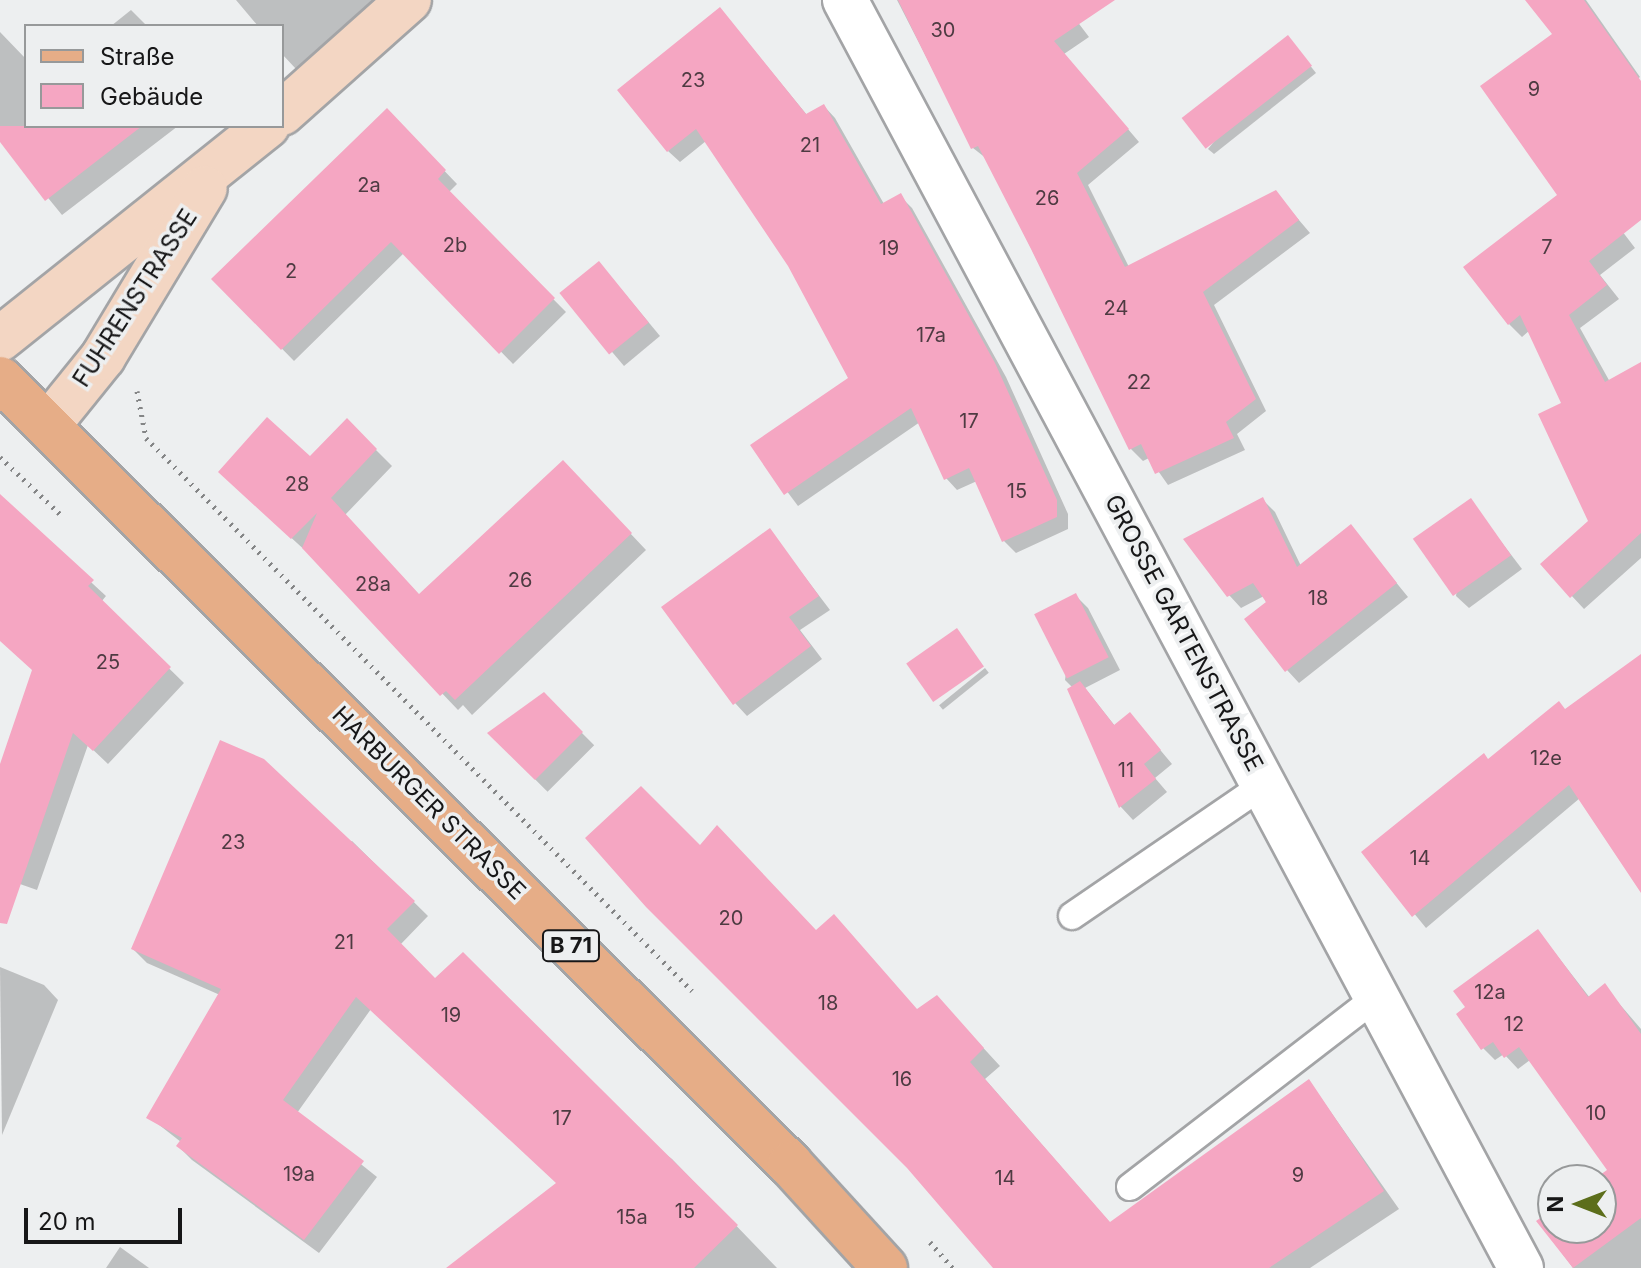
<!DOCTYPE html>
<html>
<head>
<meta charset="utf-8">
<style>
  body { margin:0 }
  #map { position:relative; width:1641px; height:1268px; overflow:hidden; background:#edeff0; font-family:Inter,sans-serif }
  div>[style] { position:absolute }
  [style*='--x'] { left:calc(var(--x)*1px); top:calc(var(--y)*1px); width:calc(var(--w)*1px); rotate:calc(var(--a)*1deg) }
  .shadow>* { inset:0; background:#0003; transform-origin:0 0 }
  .building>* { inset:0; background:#f5a6c2; transform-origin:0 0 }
  .path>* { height:5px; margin-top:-2.5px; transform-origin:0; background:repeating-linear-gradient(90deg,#848586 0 2px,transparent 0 8px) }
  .roads { filter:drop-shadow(2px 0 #a3a4a6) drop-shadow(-2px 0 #a3a4a6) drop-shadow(0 2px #a3a4a6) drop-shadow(0 -2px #a3a4a6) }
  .lane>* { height:26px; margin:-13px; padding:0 13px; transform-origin:13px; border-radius:13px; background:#fff }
  .street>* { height:44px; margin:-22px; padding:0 22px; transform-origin:22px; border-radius:22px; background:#fff }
  .secondary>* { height:44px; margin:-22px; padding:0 22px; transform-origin:22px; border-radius:22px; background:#f3d6c3 }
  .primary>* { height:44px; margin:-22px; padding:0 22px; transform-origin:22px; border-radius:22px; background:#e6ad87 }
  span { translate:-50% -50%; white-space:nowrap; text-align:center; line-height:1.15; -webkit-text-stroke:7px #edeff0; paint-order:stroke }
  .number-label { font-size:20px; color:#4e3b42 }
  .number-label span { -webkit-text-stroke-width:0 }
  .shield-label span { padding:2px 6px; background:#edeff0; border:2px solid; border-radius:6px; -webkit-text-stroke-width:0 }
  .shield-label { font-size:22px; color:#171718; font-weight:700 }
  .street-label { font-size:24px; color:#171718 }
  .legend { position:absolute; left:24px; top:24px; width:260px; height:104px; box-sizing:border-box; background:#edeff0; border:2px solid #97999a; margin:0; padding:10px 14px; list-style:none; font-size:24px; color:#171718 }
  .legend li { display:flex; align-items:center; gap:16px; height:40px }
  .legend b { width:40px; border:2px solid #97999a }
  .north { position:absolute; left:1537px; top:1164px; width:80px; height:80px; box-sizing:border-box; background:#edeff0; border:2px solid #97999a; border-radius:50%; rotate:270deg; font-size:22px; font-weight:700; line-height:32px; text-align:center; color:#171718 }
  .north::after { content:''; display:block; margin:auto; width:28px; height:36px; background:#5c6e1b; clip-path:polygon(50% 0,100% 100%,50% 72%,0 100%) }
  .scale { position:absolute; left:24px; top:1208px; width:158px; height:36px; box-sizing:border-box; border:4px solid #171718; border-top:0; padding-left:10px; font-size:24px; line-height:28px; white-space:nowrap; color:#171718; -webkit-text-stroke:6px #edeff0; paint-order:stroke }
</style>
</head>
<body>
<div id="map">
  <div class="shadow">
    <div style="clip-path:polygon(236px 0,376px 0,296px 69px,282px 54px,282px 26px,258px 26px)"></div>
    <div style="clip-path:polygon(897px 0,1061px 0,1089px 37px,1064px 54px,1139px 142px,1088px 185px,1129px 267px,1276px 193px,1310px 233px,1214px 305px,1266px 411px,1237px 434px,1245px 450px,1168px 485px,1149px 458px,1143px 461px,1131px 449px,987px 159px,973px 148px)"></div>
    <div style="clip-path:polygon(1528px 0,1586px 0,1640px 77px,1636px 80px,1641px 87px,1641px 215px,1622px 231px,1635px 248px,1600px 275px,1619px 299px,1580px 328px,1610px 382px,1641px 365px,1641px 558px,1584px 609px,1543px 565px,1591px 521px,1564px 404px,1530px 330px,1522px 337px,1509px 324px,1560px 195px,1555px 35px)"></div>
    <div style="clip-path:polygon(131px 10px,147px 26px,111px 26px)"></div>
    <div style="clip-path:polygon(731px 22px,807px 115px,824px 106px,835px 118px,884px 204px,900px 196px,912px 208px,1006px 377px,1068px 514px,1068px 529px,1016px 553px,1004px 541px,977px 481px,957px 490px,946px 478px,920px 422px,798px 506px,753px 446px,850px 379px,790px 265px,706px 141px,680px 162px,668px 151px)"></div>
    <div style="clip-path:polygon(0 32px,26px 59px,26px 126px,178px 126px,62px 215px,0 139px)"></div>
    <div style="clip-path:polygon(1293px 44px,1316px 73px,1214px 154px,1208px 149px)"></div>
    <div style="clip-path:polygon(387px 111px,457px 184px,448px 193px,566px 312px,513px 364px,405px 252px,294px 361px,214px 279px)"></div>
    <div style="clip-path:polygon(611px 277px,660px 336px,624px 366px,563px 294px)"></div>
    <div style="clip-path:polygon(347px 421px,392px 466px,345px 515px,420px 596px,579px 479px,646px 550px,472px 715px,463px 705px,458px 710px,309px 554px,237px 488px,310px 458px)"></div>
    <div style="clip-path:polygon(0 498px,106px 596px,101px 602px,184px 683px,108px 764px,88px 745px,37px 890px,0 877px,0 770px,34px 671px,0 639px)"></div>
    <div style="clip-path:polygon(1263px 500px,1275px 512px,1301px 566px,1350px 526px,1408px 597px,1299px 683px,1287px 670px,1264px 596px,1241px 608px,1229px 595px)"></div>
    <div style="clip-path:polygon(1470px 501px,1522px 569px,1469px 608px,1456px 596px)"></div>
    <div style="clip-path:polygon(770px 531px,830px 610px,800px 630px,822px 659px,747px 716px,735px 703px)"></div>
    <div style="clip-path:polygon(1076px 596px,1088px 608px,1120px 670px,1085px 688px,1115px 726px,1130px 714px,1172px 764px,1155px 778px,1167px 792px,1133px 820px,1121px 807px,1069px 690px,1073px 688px,1065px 680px)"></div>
    <div style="clip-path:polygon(1641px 656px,1641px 890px,1580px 798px,1426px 928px,1364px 852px)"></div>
    <div style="left:985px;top:668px;width:6px;height:59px;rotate:51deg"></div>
    <div style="left:544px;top:695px;width:71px;height:66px;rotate:45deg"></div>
    <div style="clip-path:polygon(352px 841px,428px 916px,400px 945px,435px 981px,672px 1159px,777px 1268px,484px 1268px,558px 1183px,371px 1009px,297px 1113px,377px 1177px,319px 1253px,192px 1160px,178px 1146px,181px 1142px,149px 1117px,220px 995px,147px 963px,133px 949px)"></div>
    <div style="clip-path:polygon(701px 848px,918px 1011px,953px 1015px,1000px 1066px,985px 1079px,1111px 1224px,1309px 1081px,1399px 1209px,1310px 1268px,996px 1268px)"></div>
    <div style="clip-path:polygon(1538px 931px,1590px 998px,1604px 986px,1641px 1029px,1641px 1162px,1530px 1060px,1518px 1069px,1504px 1054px,1495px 1060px,1483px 1048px)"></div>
    <div style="clip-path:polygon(0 967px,44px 985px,58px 1000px,2px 1135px)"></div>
    <div style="clip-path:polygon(1607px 1172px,1641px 1215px,1641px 1268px,1573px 1268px,1539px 1222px,1553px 1211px,1553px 1228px,1601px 1228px,1601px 1180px,1596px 1180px)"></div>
    <div style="clip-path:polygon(120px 1247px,149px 1268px,106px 1268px)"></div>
  </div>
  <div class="building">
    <div style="clip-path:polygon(898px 0,1115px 0,1054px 41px,1129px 129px,1077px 173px,1125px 267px,1276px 190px,1299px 220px,1203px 292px,1256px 399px,1226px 422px,1234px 438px,1155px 474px,1141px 444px,1129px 450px,1031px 249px,978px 146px,971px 149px)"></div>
    <div style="clip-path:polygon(1525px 0,1584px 0,1641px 81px,1641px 220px,1589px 261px,1607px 285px,1569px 315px,1605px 382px,1641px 362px,1641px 533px,1570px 598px,1540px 564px,1588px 521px,1538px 414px,1561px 403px,1520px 315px,1508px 325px,1463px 267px,1557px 195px,1480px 86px,1552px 34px)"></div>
    <div style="clip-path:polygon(720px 7px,806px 114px,824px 104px,881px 204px,901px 193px,995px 363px,1057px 500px,1057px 517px,1002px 542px,969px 468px,944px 480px,911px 408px,784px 495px,750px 445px,848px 378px,788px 266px,696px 129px,667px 152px,617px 90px)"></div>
    <div style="left:1288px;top:35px;width:39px;height:135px;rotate:52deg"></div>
    <div style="clip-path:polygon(387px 108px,446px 170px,438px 179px,555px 298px,499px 354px,391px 242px,281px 350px,211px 279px)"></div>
    <div style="clip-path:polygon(0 126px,142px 126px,45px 201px,0 142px)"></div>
    <div style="left:599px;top:261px;width:79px;height:51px;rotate:51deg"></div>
    <div style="clip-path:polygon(267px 417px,310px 456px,347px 418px,377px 449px,331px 498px,419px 594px,563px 460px,632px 533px,455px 700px,446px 691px,440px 696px,302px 548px,317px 513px,291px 539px,218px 472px)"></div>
    <div style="clip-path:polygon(0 494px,94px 580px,88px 586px,171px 667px,93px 751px,73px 733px,7px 924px,0 923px,0 764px,32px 670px,0 641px)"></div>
    <div style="clip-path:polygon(1263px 497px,1297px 567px,1351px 524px,1397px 583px,1285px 672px,1244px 619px,1266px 602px,1253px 583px,1227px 597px,1183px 539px)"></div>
    <div style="left:1471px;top:498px;width:70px;height:71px;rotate:55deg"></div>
    <div style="clip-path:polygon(770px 528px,819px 596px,789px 617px,811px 646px,733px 705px,661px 607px)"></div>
    <div style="left:1076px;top:593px;width:72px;height:47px;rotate:63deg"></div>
    <div style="left:957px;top:628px;width:47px;height:62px;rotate:55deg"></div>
    <div style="clip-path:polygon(1641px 654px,1641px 893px,1569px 785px,1412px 917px,1361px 852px,1484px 753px,1488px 759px,1559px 701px,1565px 709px)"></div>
    <div style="clip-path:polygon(1080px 681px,1114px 725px,1130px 712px,1161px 750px,1144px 764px,1156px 779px,1119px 808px,1067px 689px)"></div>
    <div style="clip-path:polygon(544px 692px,583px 732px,535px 780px,487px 733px)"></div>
    <div style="clip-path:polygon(220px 740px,264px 759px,415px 901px,387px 929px,435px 978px,463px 952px,738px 1225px,694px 1268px,446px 1268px,556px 1183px,356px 997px,283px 1100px,364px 1161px,304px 1240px,176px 1146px,182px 1138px,146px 1118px,221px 989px,131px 949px)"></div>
    <div style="clip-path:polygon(641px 786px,700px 845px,717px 825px,816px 930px,834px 914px,917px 1009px,937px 995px,984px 1048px,970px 1062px,1110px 1222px,1309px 1079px,1384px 1191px,1269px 1268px,993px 1268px,907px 1168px,646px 907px,585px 838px)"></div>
    <div style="clip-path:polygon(1538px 929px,1588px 997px,1605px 983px,1641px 1034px,1641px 1218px,1573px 1268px,1536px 1221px,1553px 1209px,1553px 1228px,1601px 1228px,1601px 1180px,1593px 1180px,1607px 1170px,1519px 1047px,1504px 1058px,1493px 1042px,1481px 1050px,1456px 1014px,1465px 1007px,1453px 991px)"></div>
  </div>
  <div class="path">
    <div style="--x:137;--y:391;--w:48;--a:79.2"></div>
    <div style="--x:146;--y:438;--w:777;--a:45.36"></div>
    <div style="--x:0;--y:457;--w:83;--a:43.5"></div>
    <div style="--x:930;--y:1242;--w:35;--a:49"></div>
  </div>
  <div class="roads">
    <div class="lane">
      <div style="--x:1072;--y:916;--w:234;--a:-34.4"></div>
      <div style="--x:1130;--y:1187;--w:312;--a:-37.6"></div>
    </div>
    <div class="street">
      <div style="--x:845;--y:0;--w:1437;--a:61.94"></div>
    </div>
    <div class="secondary">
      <div style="--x:282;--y:113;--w:170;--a:-41.7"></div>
      <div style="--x:0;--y:339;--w:342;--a:-38.6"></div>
      <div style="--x:49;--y:424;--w:86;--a:-51.1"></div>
      <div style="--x:103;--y:357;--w:197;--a:-58.9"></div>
    </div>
    <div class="primary">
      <div style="--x:0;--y:379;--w:1114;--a:44.82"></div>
      <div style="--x:790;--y:1164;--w:141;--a:47.6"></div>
    </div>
  </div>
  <div class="number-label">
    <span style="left:943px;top:30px">30</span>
    <span style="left:693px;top:80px">23</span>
    <span style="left:1534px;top:89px">9</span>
    <span style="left:810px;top:145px">21</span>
    <span style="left:369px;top:185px">2a</span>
    <span style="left:1047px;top:198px">26</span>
    <span style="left:455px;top:245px">2b</span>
    <span style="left:1547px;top:247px">7</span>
    <span style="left:889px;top:248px">19</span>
    <span style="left:291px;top:271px">2</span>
    <span style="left:1116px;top:308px">24</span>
    <span style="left:931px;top:335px">17a</span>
    <span style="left:1139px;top:382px">22</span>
    <span style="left:969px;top:421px">17</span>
    <span style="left:297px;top:484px">28</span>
    <span style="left:1017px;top:491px">15</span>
    <span style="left:520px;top:580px">26</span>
    <span style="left:373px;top:584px">28a</span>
    <span style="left:1318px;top:598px">18</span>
    <span style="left:108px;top:662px">25</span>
    <span style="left:1546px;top:758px">12e</span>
    <span style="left:1126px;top:770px">11</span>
    <span style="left:233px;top:842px">23</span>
    <span style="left:1420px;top:858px">14</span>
    <span style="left:731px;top:918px">20</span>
    <span style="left:344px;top:942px">21</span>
    <span style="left:1490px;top:992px">12a</span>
    <span style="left:828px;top:1003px">18</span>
    <span style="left:451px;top:1015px">19</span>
    <span style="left:1514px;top:1024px">12</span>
    <span style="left:902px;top:1079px">16</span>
    <span style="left:1596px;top:1113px">10</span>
    <span style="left:562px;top:1118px">17</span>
    <span style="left:299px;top:1174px">19a</span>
    <span style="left:1298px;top:1175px">9</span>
    <span style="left:1005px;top:1178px">14</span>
    <span style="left:685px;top:1211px">15</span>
    <span style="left:632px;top:1217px">15a</span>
  </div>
  <div class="shield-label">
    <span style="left:571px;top:946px">B 71</span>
  </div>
  <div class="street-label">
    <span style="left:135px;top:298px;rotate:-57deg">FUHRENSTRASSE</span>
    <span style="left:1184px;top:633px;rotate:62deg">GROSSE GARTENSTRASSE</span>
    <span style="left:429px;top:803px;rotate:45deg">HARBURGER STRASSE</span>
  </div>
  <ul class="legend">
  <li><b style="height:10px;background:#e6ad87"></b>Straße</li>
  <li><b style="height:22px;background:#f5a6c2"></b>Gebäude</li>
  </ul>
  <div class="north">N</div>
  <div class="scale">20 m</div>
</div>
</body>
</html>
